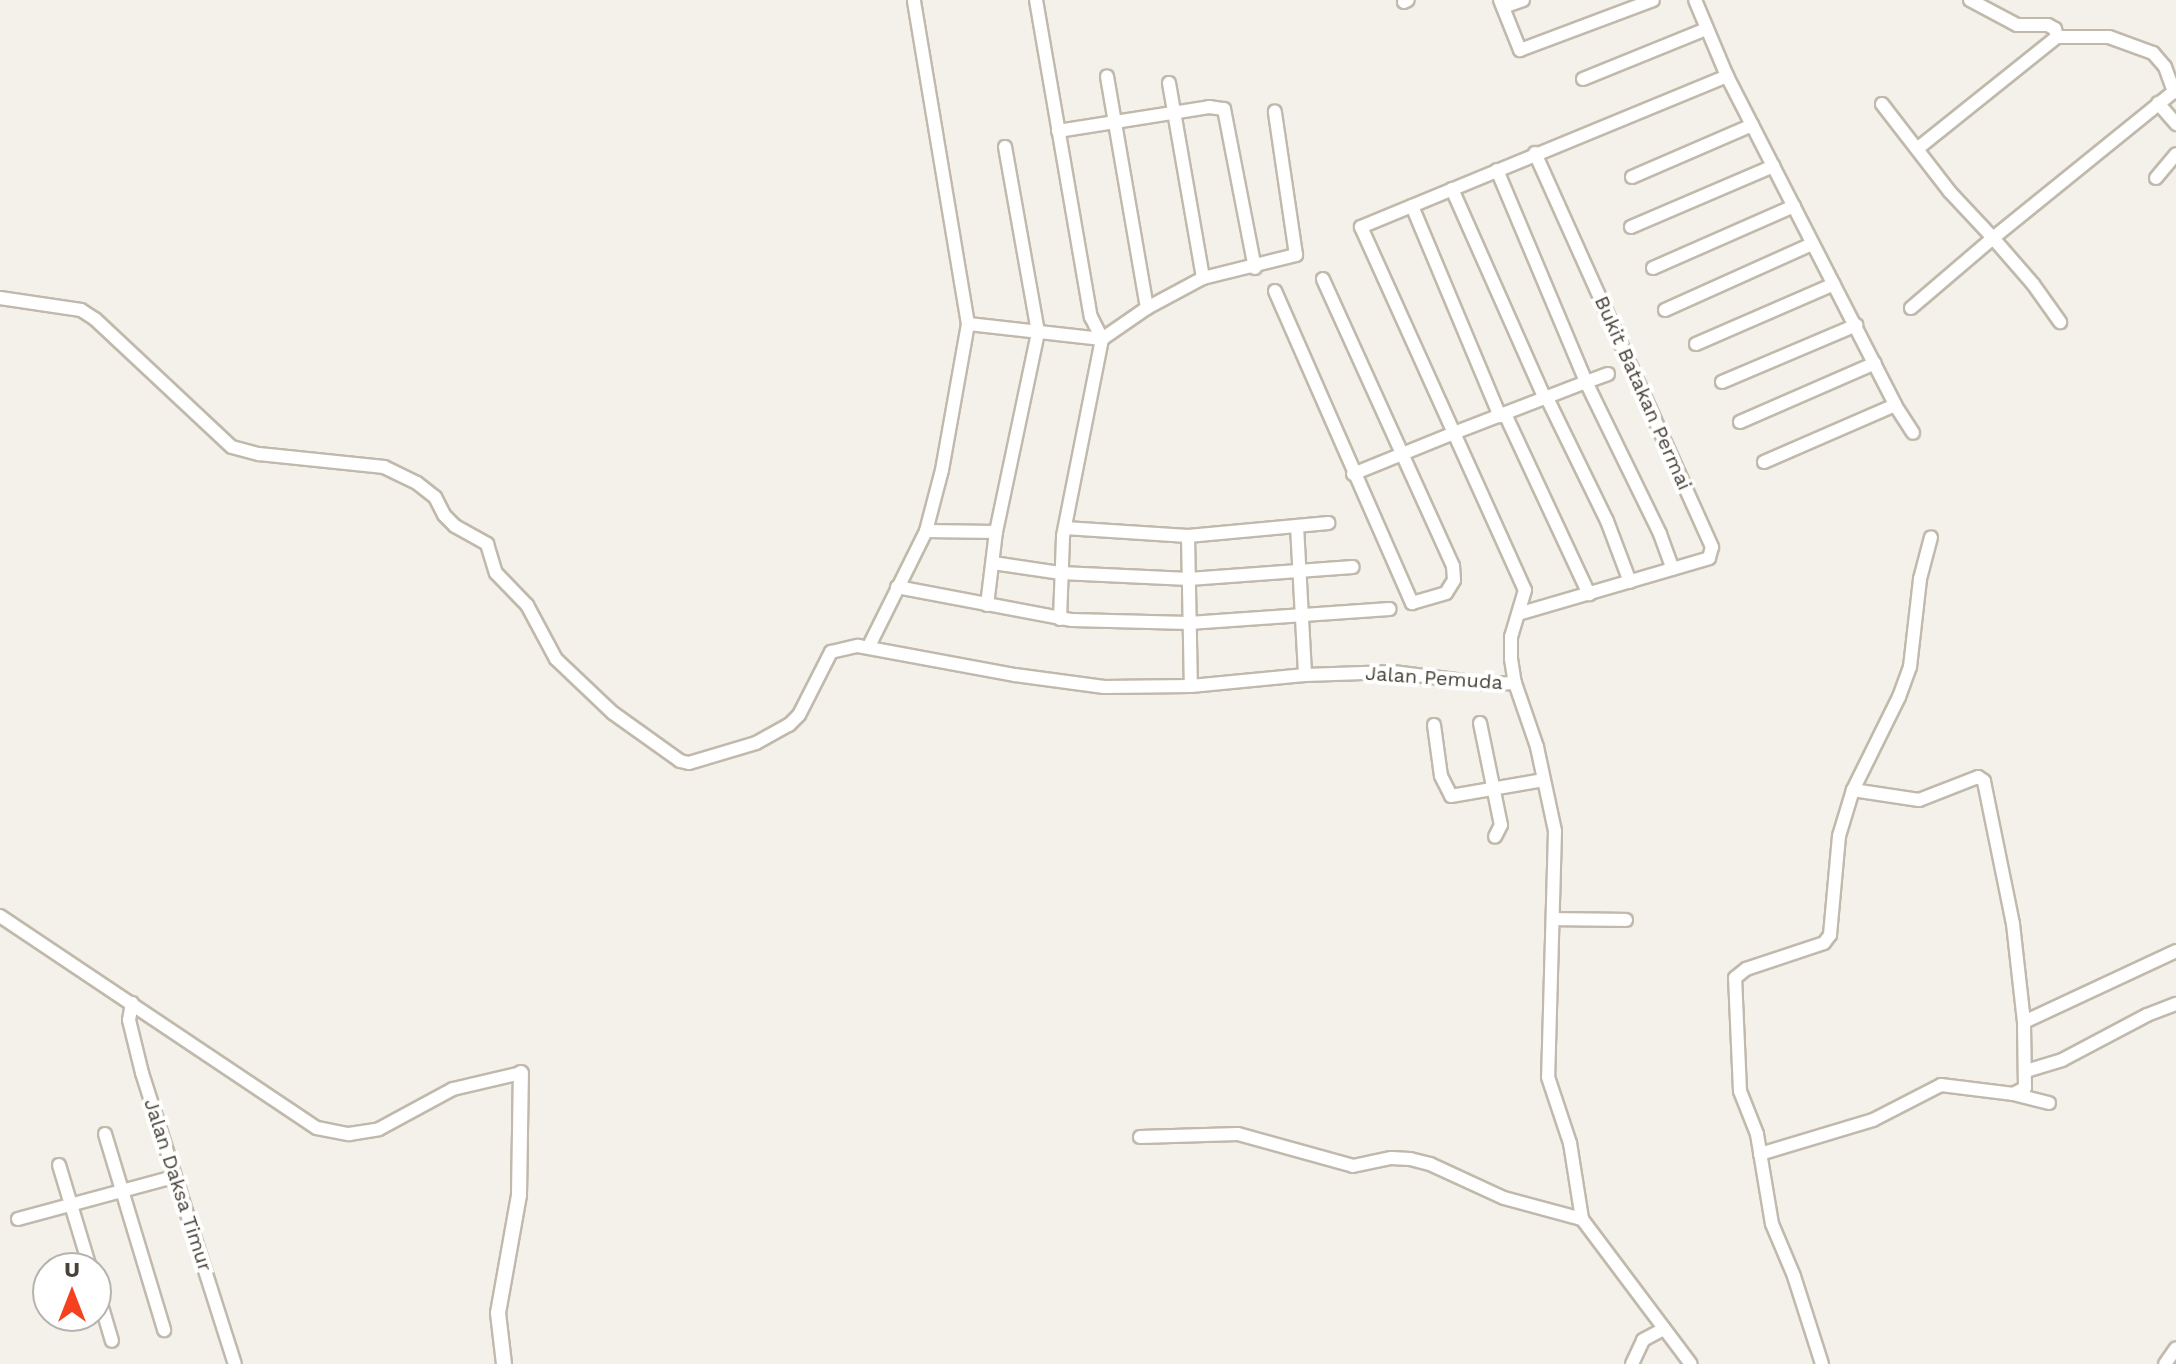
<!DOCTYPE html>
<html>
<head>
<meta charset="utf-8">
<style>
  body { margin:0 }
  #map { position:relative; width:2176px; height:1364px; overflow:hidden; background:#f4f1ea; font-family:"Work Sans",sans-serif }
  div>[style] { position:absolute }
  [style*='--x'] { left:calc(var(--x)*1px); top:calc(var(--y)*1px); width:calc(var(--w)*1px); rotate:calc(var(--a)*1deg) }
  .roads { filter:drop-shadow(2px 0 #c0b9ac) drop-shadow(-2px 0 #c0b9ac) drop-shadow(0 2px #c0b9ac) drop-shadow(0 -2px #c0b9ac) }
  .minor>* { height:12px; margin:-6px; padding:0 6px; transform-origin:6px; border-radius:6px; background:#fff }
  .tertiary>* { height:14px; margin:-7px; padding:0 7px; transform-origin:7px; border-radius:7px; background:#fff }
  span { translate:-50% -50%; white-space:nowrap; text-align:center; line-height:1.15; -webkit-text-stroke:8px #fff; paint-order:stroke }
  .street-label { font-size:20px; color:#484238 }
  .north { position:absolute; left:32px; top:1252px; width:80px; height:80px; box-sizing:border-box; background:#fff; border:2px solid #b6b3af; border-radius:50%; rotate:0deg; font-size:22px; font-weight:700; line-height:32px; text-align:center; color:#484238 }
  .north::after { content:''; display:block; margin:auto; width:28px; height:36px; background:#f54120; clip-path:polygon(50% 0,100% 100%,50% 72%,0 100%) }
</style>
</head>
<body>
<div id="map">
  <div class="roads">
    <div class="minor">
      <div style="--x:1036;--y:0;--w:322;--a:80.2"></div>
      <div style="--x:1091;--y:317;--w:25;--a:63"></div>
      <div style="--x:1500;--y:0;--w:54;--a:68.2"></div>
      <div style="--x:1520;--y:50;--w:142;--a:-20.6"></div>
      <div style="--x:1970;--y:0;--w:53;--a:28"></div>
      <div style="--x:2017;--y:25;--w:31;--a:0"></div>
      <div style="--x:2048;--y:25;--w:8;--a:30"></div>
      <div style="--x:2055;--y:29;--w:8;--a:76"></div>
      <div style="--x:1404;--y:2;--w:4;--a:-27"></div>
      <div style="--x:1503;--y:7;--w:21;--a:-19"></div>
      <div style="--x:1727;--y:76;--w:369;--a:62.9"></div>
      <div style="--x:1895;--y:405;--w:33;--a:57"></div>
      <div style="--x:1583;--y:79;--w:133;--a:-22.1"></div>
      <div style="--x:1169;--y:83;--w:198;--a:80.1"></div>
      <div style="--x:2158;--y:103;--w:28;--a:49"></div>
      <div style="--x:1882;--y:104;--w:111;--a:52.3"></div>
      <div style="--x:1950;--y:192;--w:63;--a:46.9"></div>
      <div style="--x:1993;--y:238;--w:235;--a:-39"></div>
      <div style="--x:1058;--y:131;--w:153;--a:-9"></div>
      <div style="--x:1209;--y:107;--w:15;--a:8"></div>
      <div style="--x:1224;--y:109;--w:162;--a:79"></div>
      <div style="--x:1917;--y:149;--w:179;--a:-38.7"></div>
      <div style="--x:2057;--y:37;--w:52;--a:0"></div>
      <div style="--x:2109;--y:37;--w:47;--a:20"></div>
      <div style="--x:2153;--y:53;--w:18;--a:49"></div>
      <div style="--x:2165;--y:67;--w:27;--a:70"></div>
      <div style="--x:1497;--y:170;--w:230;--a:67.2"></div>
      <div style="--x:1586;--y:382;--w:142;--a:158.9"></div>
      <div style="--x:1454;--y:433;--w:172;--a:65.7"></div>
      <div style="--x:1525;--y:590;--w:49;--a:106.6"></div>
      <div style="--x:1511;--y:637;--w:22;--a:90"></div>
      <div style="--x:1511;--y:659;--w:24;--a:81"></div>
      <div style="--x:1515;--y:683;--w:68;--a:71"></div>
      <div style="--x:1537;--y:747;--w:86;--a:77.9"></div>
      <div style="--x:1555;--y:831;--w:246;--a:91.6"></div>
      <div style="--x:1548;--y:1077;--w:70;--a:71.6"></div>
      <div style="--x:1570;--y:1143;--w:77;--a:81"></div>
      <div style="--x:1582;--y:1219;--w:181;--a:53.1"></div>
      <div style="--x:1632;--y:177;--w:131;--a:-23.4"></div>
      <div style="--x:2156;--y:178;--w:31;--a:-50"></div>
      <div style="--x:1452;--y:189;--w:230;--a:66.1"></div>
      <div style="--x:1412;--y:206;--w:228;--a:67.3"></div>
      <div style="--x:1631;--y:227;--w:155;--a:-23.2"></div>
      <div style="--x:1653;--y:268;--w:154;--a:-23.7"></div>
      <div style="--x:1275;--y:291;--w:341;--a:66.3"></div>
      <div style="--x:1412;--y:603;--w:35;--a:-16"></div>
      <div style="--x:1446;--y:593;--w:15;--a:-58"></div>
      <div style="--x:1454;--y:580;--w:14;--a:-94"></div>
      <div style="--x:1453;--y:566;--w:315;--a:-114.4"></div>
      <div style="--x:0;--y:298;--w:82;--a:8.4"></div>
      <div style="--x:81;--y:310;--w:17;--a:33"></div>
      <div style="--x:95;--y:319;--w:187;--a:43.1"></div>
      <div style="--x:232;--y:447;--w:28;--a:15"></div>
      <div style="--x:259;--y:454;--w:126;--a:5.9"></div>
      <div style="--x:384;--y:467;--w:37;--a:26"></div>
      <div style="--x:417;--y:483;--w:23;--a:38"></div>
      <div style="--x:435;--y:497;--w:20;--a:63"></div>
      <div style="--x:444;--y:515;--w:16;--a:45"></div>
      <div style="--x:455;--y:526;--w:37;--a:29"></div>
      <div style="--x:487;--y:544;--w:30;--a:73"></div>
      <div style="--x:496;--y:573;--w:45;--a:45.9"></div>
      <div style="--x:527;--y:605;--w:61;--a:61.8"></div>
      <div style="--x:556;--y:659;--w:79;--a:43.5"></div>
      <div style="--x:613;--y:713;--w:82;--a:35.6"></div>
      <div style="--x:680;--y:761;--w:9;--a:13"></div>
      <div style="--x:689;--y:763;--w:70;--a:-16.6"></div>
      <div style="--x:756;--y:743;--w:38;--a:-29"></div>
      <div style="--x:789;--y:725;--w:14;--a:-45"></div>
      <div style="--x:799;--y:715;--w:71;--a:-63.1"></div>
      <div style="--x:831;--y:652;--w:28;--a:-13"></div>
      <div style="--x:858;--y:646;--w:160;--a:10.5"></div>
      <div style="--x:1015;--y:675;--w:90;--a:7.7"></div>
      <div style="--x:1104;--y:687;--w:87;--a:-0.7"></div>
      <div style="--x:1191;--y:686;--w:115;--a:-5.5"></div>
      <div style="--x:1305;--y:675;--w:88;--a:-2"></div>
      <div style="--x:1393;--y:672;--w:95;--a:7.3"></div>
      <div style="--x:1487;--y:684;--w:28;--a:-2"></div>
      <div style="--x:1147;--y:308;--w:64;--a:-28.2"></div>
      <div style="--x:1203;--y:278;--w:96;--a:-13.9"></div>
      <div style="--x:1296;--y:255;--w:145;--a:-98.4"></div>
      <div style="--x:1911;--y:308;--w:108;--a:-40.5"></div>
      <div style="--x:1993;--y:238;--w:61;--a:49"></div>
      <div style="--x:2033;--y:284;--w:47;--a:54.6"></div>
      <div style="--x:1665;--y:310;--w:161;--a:-24.2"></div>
      <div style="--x:968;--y:324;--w:135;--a:6.4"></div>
      <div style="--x:1696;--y:344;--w:150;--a:-23.5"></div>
      <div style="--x:1608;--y:374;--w:23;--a:160"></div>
      <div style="--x:1586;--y:382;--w:169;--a:64"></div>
      <div style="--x:1660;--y:534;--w:37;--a:70"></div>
      <div style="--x:1722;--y:382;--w:146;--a:-23"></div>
      <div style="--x:1547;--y:398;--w:137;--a:64"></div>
      <div style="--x:1607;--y:521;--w:65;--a:69.3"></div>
      <div style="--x:1505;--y:414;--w:199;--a:65"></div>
      <div style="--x:1740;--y:422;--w:147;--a:-23.6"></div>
      <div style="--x:1764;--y:462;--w:143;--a:-23.5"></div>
      <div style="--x:1353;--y:474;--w:109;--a:-22.1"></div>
      <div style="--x:1454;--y:433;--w:226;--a:-114.3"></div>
      <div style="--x:1361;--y:227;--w:396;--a:-22.4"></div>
      <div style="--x:1727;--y:76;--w:82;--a:-112.8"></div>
      <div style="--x:1297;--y:526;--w:149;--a:86.9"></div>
      <div style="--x:1065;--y:528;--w:123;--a:3.7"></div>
      <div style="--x:1188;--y:536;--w:141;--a:-5.3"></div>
      <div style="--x:926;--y:531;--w:70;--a:0.8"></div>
      <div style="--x:1188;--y:536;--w:150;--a:88.9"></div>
      <div style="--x:993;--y:563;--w:69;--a:8.4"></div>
      <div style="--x:1061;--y:573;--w:128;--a:2.7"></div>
      <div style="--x:1189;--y:579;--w:164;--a:-4.2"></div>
      <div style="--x:897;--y:587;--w:178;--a:10.7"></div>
      <div style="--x:1072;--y:620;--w:117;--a:1.5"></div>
      <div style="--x:1189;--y:623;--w:201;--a:-4"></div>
      <div style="--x:987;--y:605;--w:74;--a:-83"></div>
      <div style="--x:996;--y:532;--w:204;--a:-78.1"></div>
      <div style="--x:1038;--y:332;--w:188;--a:-100.1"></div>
      <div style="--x:1518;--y:614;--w:199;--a:-16.3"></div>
      <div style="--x:1709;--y:558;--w:11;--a:-75"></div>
      <div style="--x:1712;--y:547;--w:432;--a:-114.2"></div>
      <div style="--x:1060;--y:619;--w:83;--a:-87.9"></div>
      <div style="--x:1063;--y:536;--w:201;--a:-78.8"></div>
      <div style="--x:1102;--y:339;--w:55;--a:-34.6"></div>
      <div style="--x:1147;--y:308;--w:235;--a:-99.8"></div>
      <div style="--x:869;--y:646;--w:128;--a:-63.6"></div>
      <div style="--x:926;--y:531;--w:63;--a:-75.3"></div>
      <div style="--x:942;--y:470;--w:148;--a:-79.9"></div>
      <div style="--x:968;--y:324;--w:328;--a:-99.5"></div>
      <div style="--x:1480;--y:723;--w:104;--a:78.4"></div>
      <div style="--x:1501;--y:825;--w:13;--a:117"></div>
      <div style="--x:1434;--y:725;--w:51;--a:82.2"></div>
      <div style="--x:1441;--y:776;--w:22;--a:63"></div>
      <div style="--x:1451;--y:796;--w:94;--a:-9.8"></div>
      <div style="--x:0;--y:916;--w:381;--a:33.8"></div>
      <div style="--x:317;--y:1128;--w:33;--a:11"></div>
      <div style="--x:349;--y:1134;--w:30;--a:-9"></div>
      <div style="--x:379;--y:1129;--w:84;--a:-28.4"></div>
      <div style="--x:453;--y:1089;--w:70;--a:-13.2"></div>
      <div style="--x:1553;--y:919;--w:73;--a:0.8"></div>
      <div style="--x:132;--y:1003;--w:17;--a:100"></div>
      <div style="--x:129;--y:1020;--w:55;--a:76.2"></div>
      <div style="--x:142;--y:1073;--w:305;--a:72.3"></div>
      <div style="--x:2024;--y:1022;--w:168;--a:-25"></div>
      <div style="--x:2026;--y:1071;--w:38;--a:-17"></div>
      <div style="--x:2062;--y:1060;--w:96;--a:-27.9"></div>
      <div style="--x:2147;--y:1015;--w:31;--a:-21"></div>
      <div style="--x:2013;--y:1094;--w:37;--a:14"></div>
      <div style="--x:105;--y:1134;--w:205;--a:73.2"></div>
      <div style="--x:1140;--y:1137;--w:98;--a:-1.8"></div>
      <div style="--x:1238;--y:1134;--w:119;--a:15.5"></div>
      <div style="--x:1353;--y:1166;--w:39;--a:-12"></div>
      <div style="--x:1391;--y:1158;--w:19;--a:3"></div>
      <div style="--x:1410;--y:1159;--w:21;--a:14"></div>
      <div style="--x:1430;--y:1164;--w:81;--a:24.7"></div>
      <div style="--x:1504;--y:1198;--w:81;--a:15.1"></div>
      <div style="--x:1760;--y:1154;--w:118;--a:-16.7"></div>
      <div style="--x:1873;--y:1120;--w:76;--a:-27.2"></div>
      <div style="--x:1941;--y:1085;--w:73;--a:7.1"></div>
      <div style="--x:2013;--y:1094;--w:13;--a:-27"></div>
      <div style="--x:2025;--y:1088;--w:66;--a:-90.9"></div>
      <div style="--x:2024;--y:1022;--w:99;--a:-96.4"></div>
      <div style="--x:2013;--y:924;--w:146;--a:-101.5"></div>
      <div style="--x:1984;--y:781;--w:7;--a:-146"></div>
      <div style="--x:1978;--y:777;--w:63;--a:158.7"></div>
      <div style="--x:1919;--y:800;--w:67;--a:-171.4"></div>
      <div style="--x:59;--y:1165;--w:108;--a:73.2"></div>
      <div style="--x:18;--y:1219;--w:162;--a:-15.1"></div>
      <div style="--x:96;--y:1287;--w:56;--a:73.5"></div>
      <div style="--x:1632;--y:1364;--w:26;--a:-65"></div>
      <div style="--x:1643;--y:1340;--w:24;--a:-28"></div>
      <div style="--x:1822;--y:1364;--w:92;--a:-107.7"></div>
      <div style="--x:1794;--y:1276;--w:56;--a:-112.9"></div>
      <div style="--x:1772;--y:1224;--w:91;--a:-99.5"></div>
      <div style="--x:1757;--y:1134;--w:46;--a:-111.6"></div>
      <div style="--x:1740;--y:1091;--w:113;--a:-92.5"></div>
      <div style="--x:1735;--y:978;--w:14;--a:-39"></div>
      <div style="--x:1746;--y:969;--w:82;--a:-18.4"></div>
      <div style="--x:1824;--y:943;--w:10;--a:-53"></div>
      <div style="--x:1830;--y:935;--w:99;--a:-84.8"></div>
      <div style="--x:1839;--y:836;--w:48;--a:-73.1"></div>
      <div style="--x:1853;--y:790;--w:104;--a:-63.7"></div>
      <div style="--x:1899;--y:697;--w:32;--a:-70"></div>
      <div style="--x:1910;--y:667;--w:89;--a:-83.5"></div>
      <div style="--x:1920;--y:579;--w:43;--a:-75.3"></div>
      <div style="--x:2165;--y:1364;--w:19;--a:-55"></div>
    </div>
    <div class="tertiary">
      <div style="--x:504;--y:1364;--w:51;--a:-96.7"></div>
      <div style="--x:498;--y:1313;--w:120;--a:-79.9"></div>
      <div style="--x:519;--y:1195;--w:122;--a:-89.1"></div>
    </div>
  </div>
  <div class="street-label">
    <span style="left:1643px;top:393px;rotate:66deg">Bukit Batakan Permai</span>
    <span style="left:1434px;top:678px;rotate:4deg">Jalan Pemuda</span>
    <span style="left:178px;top:1185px;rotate:72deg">Jalan Daksa Timur</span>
  </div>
  <div class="north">U</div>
</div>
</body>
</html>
